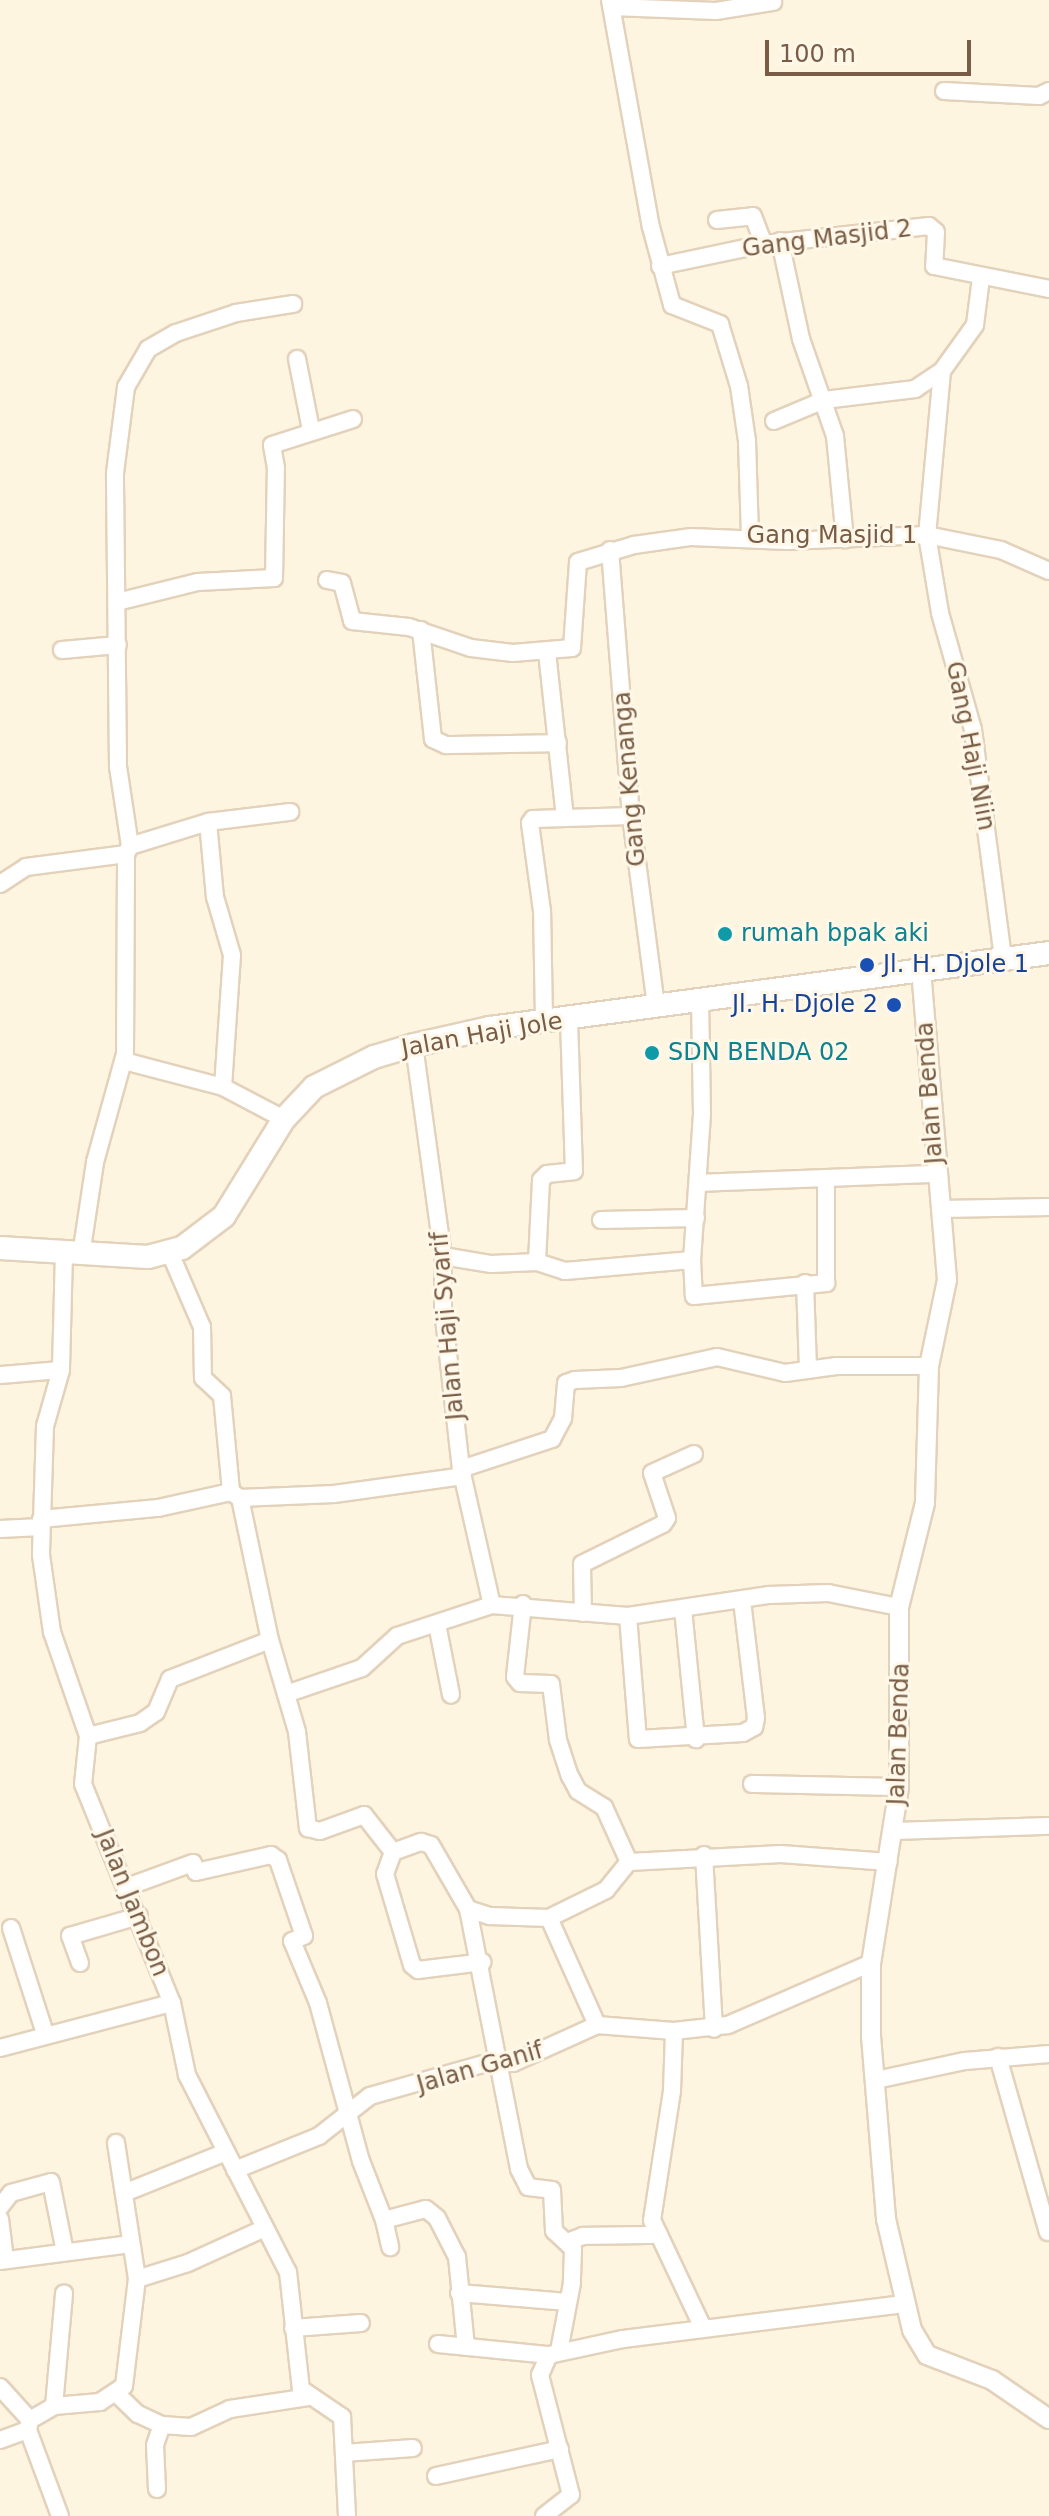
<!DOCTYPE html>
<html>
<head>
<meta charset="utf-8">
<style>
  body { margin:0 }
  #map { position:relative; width:1049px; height:2516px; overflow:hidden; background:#fef5e0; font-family:"DejaVu Sans",sans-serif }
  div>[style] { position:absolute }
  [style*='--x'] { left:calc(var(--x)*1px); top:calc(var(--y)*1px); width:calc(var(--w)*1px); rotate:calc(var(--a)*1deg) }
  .roads { filter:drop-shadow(2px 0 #e3d2bb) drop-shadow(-2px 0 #e3d2bb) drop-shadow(0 2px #e3d2bb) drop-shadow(0 -2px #e3d2bb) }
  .minor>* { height:16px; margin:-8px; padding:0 8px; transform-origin:8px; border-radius:8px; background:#fff }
  .tertiary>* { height:18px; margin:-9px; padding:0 9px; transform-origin:9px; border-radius:9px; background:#fff }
  .secondary>* { height:22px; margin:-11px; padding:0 11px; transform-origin:11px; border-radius:11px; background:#fff }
  .dots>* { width:22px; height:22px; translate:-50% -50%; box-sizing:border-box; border:4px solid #fff8e8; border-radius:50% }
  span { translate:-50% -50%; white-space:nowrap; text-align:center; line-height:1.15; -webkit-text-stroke:6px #fff8e8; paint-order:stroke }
  .street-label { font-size:24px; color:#785c45 }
  .culture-label { font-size:24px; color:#0d838f }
  .left { translate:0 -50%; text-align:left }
  .transit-label { font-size:24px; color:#164399 }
  .right { translate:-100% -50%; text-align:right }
  .scale { position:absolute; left:765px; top:40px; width:206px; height:36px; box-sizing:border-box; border:4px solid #785c45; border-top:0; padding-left:10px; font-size:24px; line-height:28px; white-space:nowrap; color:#785c45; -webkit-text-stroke:6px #fff8e8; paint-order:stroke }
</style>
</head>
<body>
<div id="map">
  <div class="roads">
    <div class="minor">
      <div style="--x:610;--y:0;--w:231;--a:79.8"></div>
      <div style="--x:651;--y:227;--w:81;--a:74.9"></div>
      <div style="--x:672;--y:305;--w:52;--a:21.6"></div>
      <div style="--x:720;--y:324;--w:65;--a:73"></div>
      <div style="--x:739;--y:386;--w:56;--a:81.7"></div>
      <div style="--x:747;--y:441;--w:96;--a:88.2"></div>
      <div style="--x:612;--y:7;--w:104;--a:2.2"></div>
      <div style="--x:716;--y:11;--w:58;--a:-9"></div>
      <div style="--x:944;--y:91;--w:95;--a:3"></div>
      <div style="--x:1039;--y:96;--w:11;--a:-27"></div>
      <div style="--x:717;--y:220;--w:36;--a:-6"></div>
      <div style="--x:753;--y:216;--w:30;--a:69"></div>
      <div style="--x:780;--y:241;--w:100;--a:77.9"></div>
      <div style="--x:801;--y:339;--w:103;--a:70.7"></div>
      <div style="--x:835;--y:436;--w:104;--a:84.5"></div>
      <div style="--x:660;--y:266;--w:106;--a:-11.9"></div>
      <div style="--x:764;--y:244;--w:166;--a:-6.2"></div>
      <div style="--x:929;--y:226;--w:9;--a:41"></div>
      <div style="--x:936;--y:232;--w:34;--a:93"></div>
      <div style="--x:934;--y:266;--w:117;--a:11.3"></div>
      <div style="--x:981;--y:278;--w:47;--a:97.3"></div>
      <div style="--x:975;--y:325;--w:57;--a:125.7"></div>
      <div style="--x:942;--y:371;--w:165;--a:95.2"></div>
      <div style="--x:927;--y:535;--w:79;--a:80.5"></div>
      <div style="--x:940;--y:613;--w:122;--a:74.2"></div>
      <div style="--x:973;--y:730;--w:230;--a:82.5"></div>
      <div style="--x:297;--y:359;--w:72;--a:78.8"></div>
      <div style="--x:774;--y:421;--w:54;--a:-22.8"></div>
      <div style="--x:824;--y:400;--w:92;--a:-6.9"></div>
      <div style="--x:915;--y:389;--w:32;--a:-34"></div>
      <div style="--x:610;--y:550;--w:267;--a:85.5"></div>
      <div style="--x:631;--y:816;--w:193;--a:82.5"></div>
      <div style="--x:327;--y:580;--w:15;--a:11"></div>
      <div style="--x:342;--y:583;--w:39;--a:75"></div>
      <div style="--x:352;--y:621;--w:57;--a:6"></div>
      <div style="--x:409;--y:627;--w:65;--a:18.7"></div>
      <div style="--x:471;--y:648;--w:42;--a:6.8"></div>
      <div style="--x:513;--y:653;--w:59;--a:-4.8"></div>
      <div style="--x:572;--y:648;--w:86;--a:-86"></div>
      <div style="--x:578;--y:562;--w:59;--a:-16.9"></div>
      <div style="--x:634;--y:545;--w:58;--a:-8"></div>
      <div style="--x:691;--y:537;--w:96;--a:2.4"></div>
      <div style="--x:787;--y:541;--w:140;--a:-2.5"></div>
      <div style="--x:927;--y:535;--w:76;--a:11.5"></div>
      <div style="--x:1001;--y:550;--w:52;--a:23.6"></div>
      <div style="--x:117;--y:602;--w:83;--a:-13.9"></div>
      <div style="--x:198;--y:582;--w:76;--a:-3"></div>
      <div style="--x:274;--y:578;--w:110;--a:-89"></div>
      <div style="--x:276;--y:468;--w:23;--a:-100"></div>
      <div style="--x:272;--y:445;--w:85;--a:-17.8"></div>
      <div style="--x:421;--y:630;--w:110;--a:83.7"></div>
      <div style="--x:433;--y:739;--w:14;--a:25"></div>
      <div style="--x:446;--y:745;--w:112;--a:-1"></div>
      <div style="--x:62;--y:650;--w:56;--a:-5.1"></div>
      <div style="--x:547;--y:652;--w:167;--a:83.8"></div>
      <div style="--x:208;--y:822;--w:83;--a:-7"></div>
      <div style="--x:130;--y:846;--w:82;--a:-17.1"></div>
      <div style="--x:208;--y:822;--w:75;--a:84.7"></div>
      <div style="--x:215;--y:897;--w:60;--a:73.7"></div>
      <div style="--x:232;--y:955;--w:132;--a:93.9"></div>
      <div style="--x:0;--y:884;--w:31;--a:-33"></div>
      <div style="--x:26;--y:867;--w:101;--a:-7.4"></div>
      <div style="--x:700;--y:999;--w:115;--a:89"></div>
      <div style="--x:702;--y:1114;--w:146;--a:93.9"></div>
      <div style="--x:692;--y:1260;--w:36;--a:87"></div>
      <div style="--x:694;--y:1296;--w:133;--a:-5.6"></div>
      <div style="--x:826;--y:1283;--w:105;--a:-90"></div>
      <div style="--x:544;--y:1021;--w:110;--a:-91"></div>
      <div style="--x:542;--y:911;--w:89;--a:-97.8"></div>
      <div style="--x:530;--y:823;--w:5;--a:-53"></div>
      <div style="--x:533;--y:819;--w:98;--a:-1.8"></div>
      <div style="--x:414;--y:1045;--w:213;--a:82.2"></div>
      <div style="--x:443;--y:1256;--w:53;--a:90"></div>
      <div style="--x:443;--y:1309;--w:161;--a:83.6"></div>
      <div style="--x:461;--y:1469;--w:139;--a:77.2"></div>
      <div style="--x:124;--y:1061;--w:102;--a:14.7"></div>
      <div style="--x:223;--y:1087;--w:69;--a:27.7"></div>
      <div style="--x:698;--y:1183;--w:237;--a:-2.2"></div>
      <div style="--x:940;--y:1209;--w:109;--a:-1.1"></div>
      <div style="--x:601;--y:1220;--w:95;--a:-1.2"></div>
      <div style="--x:64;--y:1253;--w:117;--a:91.5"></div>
      <div style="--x:61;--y:1370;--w:58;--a:105.9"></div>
      <div style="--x:45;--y:1426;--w:129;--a:91.8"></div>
      <div style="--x:41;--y:1555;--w:78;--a:81.9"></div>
      <div style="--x:52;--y:1632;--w:110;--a:70.9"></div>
      <div style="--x:88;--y:1736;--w:48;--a:95.9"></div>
      <div style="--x:83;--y:1784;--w:236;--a:67.9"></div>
      <div style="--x:172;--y:2003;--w:74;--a:78.2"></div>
      <div style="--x:187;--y:2075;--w:221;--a:62.9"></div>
      <div style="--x:288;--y:2272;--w:118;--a:83.7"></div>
      <div style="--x:301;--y:2389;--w:50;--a:34.3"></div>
      <div style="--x:342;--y:2417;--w:99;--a:87.1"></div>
      <div style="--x:170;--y:1253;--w:81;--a:66.6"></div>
      <div style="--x:202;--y:1327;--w:51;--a:88.9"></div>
      <div style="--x:203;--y:1378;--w:26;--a:43"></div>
      <div style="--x:222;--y:1396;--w:96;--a:84.6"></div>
      <div style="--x:81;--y:1255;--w:94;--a:-81.4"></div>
      <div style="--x:95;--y:1162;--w:112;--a:-74.5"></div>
      <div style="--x:125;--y:1054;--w:200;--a:-89.7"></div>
      <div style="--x:126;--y:854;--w:9;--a:-63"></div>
      <div style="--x:130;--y:846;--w:80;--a:-98.6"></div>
      <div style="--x:118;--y:767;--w:294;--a:-90.6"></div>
      <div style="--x:115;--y:473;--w:87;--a:-82.7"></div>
      <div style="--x:126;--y:387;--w:44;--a:-59.9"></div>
      <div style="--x:148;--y:349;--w:32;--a:-30"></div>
      <div style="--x:176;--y:333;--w:63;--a:-18.4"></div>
      <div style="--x:236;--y:313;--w:58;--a:-9"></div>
      <div style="--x:443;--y:1256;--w:49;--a:9.5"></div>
      <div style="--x:491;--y:1264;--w:46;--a:-2.5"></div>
      <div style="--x:537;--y:1262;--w:29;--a:18"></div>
      <div style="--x:565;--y:1271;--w:127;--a:-5"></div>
      <div style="--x:537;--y:1262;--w:82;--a:-87.2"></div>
      <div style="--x:541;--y:1180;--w:8;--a:-45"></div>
      <div style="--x:547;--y:1174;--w:27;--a:-6"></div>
      <div style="--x:574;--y:1171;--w:152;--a:-91.9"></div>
      <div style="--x:805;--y:1283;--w:87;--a:88"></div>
      <div style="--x:0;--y:1375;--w:61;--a:-4.7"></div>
      <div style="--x:461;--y:1469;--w:96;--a:-18.2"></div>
      <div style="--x:552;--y:1439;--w:24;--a:-62"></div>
      <div style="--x:563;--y:1418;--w:35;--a:-85"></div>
      <div style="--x:566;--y:1383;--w:9;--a:-18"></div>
      <div style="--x:575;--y:1380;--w:46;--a:-2.5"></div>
      <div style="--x:621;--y:1378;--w:98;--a:-12.3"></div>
      <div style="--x:717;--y:1357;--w:70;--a:13.2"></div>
      <div style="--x:785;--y:1373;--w:52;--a:-7.7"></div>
      <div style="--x:837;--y:1366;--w:92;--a:0"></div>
      <div style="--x:240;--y:1498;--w:145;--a:78.1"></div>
      <div style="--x:270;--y:1640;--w:96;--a:73.6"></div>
      <div style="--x:297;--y:1732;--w:97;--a:83.5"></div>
      <div style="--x:308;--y:1828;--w:12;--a:14"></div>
      <div style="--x:320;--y:1831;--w:47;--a:-20"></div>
      <div style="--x:364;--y:1815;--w:47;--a:51.9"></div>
      <div style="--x:393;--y:1852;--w:30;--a:-20"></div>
      <div style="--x:421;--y:1842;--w:10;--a:17"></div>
      <div style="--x:431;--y:1845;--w:74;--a:60"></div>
      <div style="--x:468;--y:1909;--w:23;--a:18"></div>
      <div style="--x:490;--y:1916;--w:59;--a:1.9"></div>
      <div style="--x:549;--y:1918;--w:117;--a:65.8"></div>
      <div style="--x:41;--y:1519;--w:118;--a:-5.4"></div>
      <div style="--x:158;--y:1508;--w:75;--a:-12.4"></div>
      <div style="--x:231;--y:1492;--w:11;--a:34"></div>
      <div style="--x:240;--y:1498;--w:94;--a:-2.4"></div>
      <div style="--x:334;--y:1494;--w:130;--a:-7.9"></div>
      <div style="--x:0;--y:1529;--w:41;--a:-2.8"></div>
      <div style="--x:523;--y:1604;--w:73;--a:96.3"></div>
      <div style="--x:515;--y:1677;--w:8;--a:50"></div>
      <div style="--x:520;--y:1683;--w:31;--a:2"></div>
      <div style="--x:551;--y:1684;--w:56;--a:82.9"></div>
      <div style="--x:558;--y:1740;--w:38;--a:72"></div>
      <div style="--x:570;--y:1776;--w:17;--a:62"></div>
      <div style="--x:578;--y:1791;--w:31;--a:32"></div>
      <div style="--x:604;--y:1807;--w:60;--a:65.6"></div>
      <div style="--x:629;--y:1862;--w:152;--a:-3"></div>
      <div style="--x:781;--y:1854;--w:108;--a:4.2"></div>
      <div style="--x:683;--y:1609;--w:131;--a:84.3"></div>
      <div style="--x:583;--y:1613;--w:49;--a:-91.2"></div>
      <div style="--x:582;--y:1564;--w:90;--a:-26.3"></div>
      <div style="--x:663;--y:1524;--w:7;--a:-56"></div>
      <div style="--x:667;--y:1518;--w:47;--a:-108.4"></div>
      <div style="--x:652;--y:1473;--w:46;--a:-24.3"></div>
      <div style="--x:628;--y:1616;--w:123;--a:85.4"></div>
      <div style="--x:638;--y:1739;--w:105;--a:-3.3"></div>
      <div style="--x:743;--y:1733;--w:13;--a:-29"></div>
      <div style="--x:754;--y:1727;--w:9;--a:-77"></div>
      <div style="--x:756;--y:1718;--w:119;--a:-96.8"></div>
      <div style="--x:437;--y:1624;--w:72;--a:78.8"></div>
      <div style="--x:286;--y:1694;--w:80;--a:-18.9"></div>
      <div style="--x:362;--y:1668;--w:47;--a:-42.4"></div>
      <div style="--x:397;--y:1636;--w:100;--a:-18.1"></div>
      <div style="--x:492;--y:1605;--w:136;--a:4.6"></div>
      <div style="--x:628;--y:1616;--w:143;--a:-8.5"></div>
      <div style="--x:769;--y:1595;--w:59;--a:-1.9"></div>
      <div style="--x:828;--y:1593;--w:72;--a:11.2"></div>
      <div style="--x:88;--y:1736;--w:54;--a:-14"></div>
      <div style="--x:140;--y:1723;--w:19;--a:-35"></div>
      <div style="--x:156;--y:1712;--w:36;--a:-67"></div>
      <div style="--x:170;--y:1679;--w:107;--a:-21.3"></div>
      <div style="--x:752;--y:1784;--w:147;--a:1.2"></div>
      <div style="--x:895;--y:1831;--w:154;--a:-1.9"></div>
      <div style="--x:393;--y:1852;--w:23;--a:110"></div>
      <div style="--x:385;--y:1874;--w:95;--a:73.5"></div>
      <div style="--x:412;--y:1965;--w:8;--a:40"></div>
      <div style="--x:418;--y:1970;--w:65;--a:-7"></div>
      <div style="--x:704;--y:1855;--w:174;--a:86.7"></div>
      <div style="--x:127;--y:1887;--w:70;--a:-20"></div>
      <div style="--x:193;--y:1863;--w:9;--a:72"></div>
      <div style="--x:196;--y:1872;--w:77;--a:-12.8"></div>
      <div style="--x:271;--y:1855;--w:9;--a:36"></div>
      <div style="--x:278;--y:1860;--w:80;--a:71.1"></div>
      <div style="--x:304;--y:1936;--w:13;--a:157"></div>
      <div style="--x:292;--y:1941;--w:67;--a:67.2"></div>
      <div style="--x:318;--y:2003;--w:164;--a:74.8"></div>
      <div style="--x:361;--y:2161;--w:63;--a:68.7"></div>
      <div style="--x:384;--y:2220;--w:43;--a:-14.7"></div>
      <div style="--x:426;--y:2209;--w:14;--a:39"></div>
      <div style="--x:437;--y:2218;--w:44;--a:62.9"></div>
      <div style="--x:457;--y:2257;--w:90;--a:84.3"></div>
      <div style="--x:468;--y:1909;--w:265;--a:78.9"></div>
      <div style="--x:519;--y:2169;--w:20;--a:63"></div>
      <div style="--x:528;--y:2187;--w:24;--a:7"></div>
      <div style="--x:552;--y:2190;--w:41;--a:87.2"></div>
      <div style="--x:554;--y:2231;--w:26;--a:43"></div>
      <div style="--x:573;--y:2249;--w:34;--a:92"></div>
      <div style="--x:572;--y:2283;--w:69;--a:100.8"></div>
      <div style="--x:549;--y:1918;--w:64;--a:-26.2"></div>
      <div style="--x:606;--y:1890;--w:36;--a:-51"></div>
      <div style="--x:11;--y:1928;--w:110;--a:72.1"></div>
      <div style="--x:80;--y:1963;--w:29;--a:-110"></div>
      <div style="--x:70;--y:1936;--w:72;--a:-16.2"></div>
      <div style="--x:674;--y:2031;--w:60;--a:91.9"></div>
      <div style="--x:672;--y:2091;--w:131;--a:98.8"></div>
      <div style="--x:652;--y:2220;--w:119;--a:64.7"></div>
      <div style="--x:0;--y:2048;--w:178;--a:-14.7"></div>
      <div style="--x:998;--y:2057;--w:182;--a:74.1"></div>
      <div style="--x:876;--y:2080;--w:91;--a:-12.1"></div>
      <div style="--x:965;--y:2061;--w:84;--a:-4.8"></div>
      <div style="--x:116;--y:2143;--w:138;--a:81.2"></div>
      <div style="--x:235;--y:2170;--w:91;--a:-22"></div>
      <div style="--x:319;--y:2136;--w:65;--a:-38.1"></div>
      <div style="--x:370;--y:2096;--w:117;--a:-15.8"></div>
      <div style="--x:483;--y:2064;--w:30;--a:-2"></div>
      <div style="--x:513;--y:2063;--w:92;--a:-24.3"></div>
      <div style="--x:597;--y:2025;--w:77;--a:4.5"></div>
      <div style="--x:674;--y:2031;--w:54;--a:-6.3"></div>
      <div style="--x:728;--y:2025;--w:156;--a:-23.4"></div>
      <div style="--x:124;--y:2193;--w:110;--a:-21.9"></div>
      <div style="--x:0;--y:2207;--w:18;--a:-52"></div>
      <div style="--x:11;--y:2193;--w:41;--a:-15.4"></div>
      <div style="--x:51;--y:2182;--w:71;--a:78.7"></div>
      <div style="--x:0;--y:2219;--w:41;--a:83"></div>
      <div style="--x:384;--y:2220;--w:28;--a:77"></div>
      <div style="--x:570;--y:2241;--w:14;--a:-21"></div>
      <div style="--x:583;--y:2236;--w:76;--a:-0.8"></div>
      <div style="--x:0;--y:2261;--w:132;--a:-7.4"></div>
      <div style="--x:459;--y:2293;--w:109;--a:4.7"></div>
      <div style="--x:293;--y:2328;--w:68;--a:-4.2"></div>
      <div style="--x:438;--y:2344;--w:112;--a:5.7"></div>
      <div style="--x:0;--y:2387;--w:45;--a:47.7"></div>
      <div style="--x:117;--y:2394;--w:29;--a:44"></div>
      <div style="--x:138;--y:2414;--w:26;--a:25"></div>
      <div style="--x:162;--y:2425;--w:29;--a:4"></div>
      <div style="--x:191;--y:2427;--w:43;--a:-24.8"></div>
      <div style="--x:230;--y:2409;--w:79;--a:-8.7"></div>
      <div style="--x:54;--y:2406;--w:113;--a:-84.9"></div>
      <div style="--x:0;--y:2440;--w:30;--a:-20"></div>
      <div style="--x:344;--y:2453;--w:69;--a:-4.1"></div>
      <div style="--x:436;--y:2476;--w:127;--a:-12.3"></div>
      <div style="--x:157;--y:2489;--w:44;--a:-92.6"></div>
      <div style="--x:155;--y:2445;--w:21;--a:-71"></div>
      <div style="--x:60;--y:2516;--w:92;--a:-110.4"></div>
      <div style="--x:28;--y:2430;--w:10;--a:-79"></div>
      <div style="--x:30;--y:2420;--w:28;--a:-30"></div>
      <div style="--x:54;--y:2406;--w:46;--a:-5"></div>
      <div style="--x:100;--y:2402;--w:29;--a:-34"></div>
      <div style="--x:124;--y:2386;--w:108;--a:-83.1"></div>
      <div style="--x:137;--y:2279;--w:53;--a:-17.4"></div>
      <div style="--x:188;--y:2263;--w:82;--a:-24.4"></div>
      <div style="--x:544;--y:2516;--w:34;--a:-38"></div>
      <div style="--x:571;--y:2495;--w:124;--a:-104.5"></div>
      <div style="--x:540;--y:2375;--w:22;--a:-66"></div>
      <div style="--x:549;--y:2355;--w:76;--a:-12.2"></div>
      <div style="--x:623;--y:2339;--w:283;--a:-7.1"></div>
    </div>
    <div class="tertiary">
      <div style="--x:921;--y:970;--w:311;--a:85.2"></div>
      <div style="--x:947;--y:1280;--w:88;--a:101.8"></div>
      <div style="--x:929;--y:1366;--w:137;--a:91.7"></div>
      <div style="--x:925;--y:1503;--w:107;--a:104"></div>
      <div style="--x:899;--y:1607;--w:180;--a:90"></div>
      <div style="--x:899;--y:1787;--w:178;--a:99"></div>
      <div style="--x:871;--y:1963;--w:73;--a:90"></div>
      <div style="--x:871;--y:2036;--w:184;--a:85.3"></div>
      <div style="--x:886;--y:2219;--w:114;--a:76.8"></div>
      <div style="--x:912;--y:2330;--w:29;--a:59"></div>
      <div style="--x:927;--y:2355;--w:70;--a:21"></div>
      <div style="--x:992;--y:2380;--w:69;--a:34.4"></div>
    </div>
    <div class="secondary">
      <div style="--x:0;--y:1248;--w:148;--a:3.5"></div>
      <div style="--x:148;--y:1257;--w:35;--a:-15"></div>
      <div style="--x:182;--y:1248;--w:53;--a:-37.3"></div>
      <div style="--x:224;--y:1216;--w:114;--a:-58.3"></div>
      <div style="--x:284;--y:1119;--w:44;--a:-46.8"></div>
      <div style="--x:314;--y:1087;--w:67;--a:-26.6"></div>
      <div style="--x:374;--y:1057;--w:42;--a:-16.7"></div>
      <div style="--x:414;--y:1045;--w:78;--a:-12.6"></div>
      <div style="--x:490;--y:1028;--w:564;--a:-7.64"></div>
    </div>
  </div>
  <div class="dots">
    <div style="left:725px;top:934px;background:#0f9aa8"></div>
    <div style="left:867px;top:965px;background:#1a4fb4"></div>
    <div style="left:894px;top:1005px;background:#1a4fb4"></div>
    <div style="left:652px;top:1053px;background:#0f9aa8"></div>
  </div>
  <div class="street-label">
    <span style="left:827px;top:239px;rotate:-7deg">Gang Masjid 2</span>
    <span style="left:832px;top:536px">Gang Masjid 1</span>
    <span style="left:970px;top:746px;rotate:79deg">Gang Haji Niin</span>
    <span style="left:630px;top:779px;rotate:-95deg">Gang Kenanga</span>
    <span style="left:482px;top:1035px;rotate:-10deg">Jalan Haji Jole</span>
    <span style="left:930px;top:1093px;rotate:-94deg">Jalan Benda</span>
    <span style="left:448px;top:1326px;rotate:-95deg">Jalan Haji Syarif</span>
    <span style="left:899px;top:1734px;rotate:-88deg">Jalan Benda</span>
    <span style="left:132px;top:1903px;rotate:68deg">Jalan Jambon</span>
    <span style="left:480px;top:2068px;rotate:-16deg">Jalan Ganif</span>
  </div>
  <div class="culture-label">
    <span class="left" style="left:741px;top:934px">rumah bpak aki</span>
    <span class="left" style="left:668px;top:1053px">SDN BENDA 02</span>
  </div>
  <div class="transit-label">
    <span class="left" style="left:883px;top:965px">Jl. H. Djole 1</span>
    <span class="right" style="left:878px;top:1005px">Jl. H. Djole 2</span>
  </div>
  <div class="scale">100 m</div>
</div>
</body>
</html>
